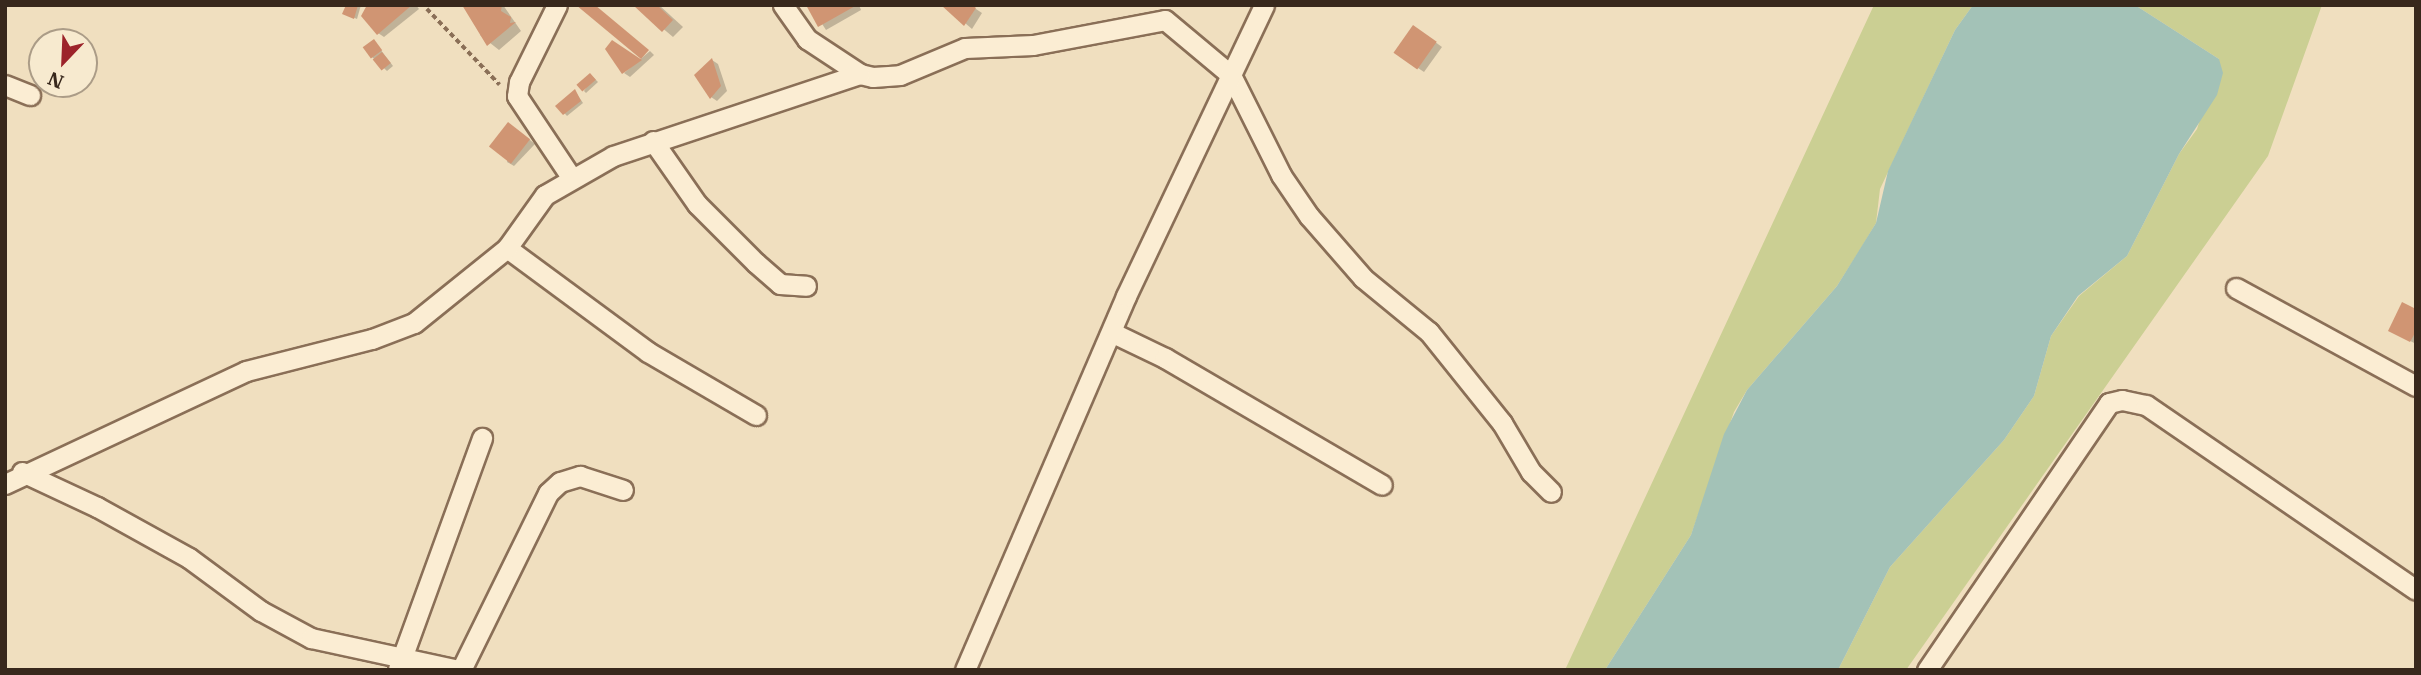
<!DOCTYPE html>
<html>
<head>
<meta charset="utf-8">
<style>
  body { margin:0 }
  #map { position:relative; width:2421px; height:675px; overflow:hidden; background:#f0dfbf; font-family:"IBM Plex Serif",serif }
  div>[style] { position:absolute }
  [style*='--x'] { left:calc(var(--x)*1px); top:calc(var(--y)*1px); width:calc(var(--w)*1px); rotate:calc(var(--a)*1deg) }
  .green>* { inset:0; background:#cbcf93 }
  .water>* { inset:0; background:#a3c2b7 }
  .shadow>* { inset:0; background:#0003 }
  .building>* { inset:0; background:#d09573; transform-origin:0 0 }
  .path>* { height:3.5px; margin-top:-1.75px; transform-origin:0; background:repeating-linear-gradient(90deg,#8a6f57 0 5px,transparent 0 8.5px) }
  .roads { filter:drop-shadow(2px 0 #8a6f57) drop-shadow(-2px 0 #8a6f57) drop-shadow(0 2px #8a6f57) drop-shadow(0 -2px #8a6f57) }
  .minor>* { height:19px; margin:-9.5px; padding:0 9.5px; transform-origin:9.5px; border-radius:9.5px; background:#fbedd3 }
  span { translate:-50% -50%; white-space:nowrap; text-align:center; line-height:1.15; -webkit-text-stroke:6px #f7eacf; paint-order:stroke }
  .frame { position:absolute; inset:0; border:7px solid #38281c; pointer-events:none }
  .north { position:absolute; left:28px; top:28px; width:70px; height:70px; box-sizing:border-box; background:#f7eacf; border:2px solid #ab9c87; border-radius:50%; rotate:203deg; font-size:19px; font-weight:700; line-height:28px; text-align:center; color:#38281c }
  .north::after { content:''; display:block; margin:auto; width:24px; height:32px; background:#9c232a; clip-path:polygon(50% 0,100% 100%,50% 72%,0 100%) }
</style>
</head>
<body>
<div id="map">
  <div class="green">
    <div style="clip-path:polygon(1874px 5px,1973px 5px,1955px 30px,1880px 189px,1876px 223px,1861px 248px,1837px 286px,1747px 390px,1734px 412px,1691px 535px,1605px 670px,1565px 670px)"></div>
    <div style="clip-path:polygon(2135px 5px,2322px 5px,2268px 156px,1906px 670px,1838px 670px,1890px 567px,2004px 440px,2034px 396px,2051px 336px,2079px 296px,2127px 256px,2179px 154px,2197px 129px,2219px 59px)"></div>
  </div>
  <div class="water">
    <div style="clip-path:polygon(1973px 5px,2135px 5px,2219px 59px,2223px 73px,2217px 95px,2179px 154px,2127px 256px,2078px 296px,2051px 336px,2034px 396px,2004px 440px,1890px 567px,1838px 670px,1605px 670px,1691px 535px,1724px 434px,1747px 390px,1837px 286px,1876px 223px,1888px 171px,1955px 30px)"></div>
  </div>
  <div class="shadow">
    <div style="clip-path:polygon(348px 5px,361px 5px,357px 19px,344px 13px)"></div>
    <div style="clip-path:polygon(374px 5px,416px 5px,419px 9px,384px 37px,378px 33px)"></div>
    <div style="clip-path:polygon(466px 5px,503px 5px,521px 31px,499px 50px,480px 35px,484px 31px)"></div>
    <div style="clip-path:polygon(635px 5px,659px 5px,683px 27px,673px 37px)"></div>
    <div style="clip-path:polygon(810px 5px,859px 5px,861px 10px,826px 30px)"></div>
    <div style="clip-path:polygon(944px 5px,970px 5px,982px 13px,972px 29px)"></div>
    <div style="clip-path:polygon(1420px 31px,1442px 47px,1424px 72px,1418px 68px)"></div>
    <div style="clip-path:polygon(374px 41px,393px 66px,387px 71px,372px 57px)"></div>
    <div style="clip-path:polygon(650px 51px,654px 55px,630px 77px,624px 73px)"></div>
    <div style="clip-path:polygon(712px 60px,718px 64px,727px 91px,717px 101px,711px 97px)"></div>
    <div style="clip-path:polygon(593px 77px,598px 82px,586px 93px,584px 91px)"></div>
    <div style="clip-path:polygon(575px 91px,583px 103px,567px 116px,558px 106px)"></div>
    <div style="clip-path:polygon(515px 128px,535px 144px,514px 166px,507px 162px)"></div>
    <div style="clip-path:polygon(2416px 311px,2416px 344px,2397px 334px)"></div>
  </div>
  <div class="building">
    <div style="clip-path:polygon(346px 5px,358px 5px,354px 19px,342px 14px)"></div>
    <div style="clip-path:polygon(367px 5px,412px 5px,377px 35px,361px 16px)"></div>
    <div style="clip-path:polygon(462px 5px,502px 5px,501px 11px,511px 17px,510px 23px,516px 22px,487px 46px)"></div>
    <div style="clip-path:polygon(576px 5px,595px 5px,649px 50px,641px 59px)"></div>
    <div style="clip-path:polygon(633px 5px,657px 5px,673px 20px,662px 32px)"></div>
    <div style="clip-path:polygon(806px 5px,857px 5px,818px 27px)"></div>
    <div style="clip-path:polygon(941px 5px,972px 5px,976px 8px,964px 26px)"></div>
    <div style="left:1413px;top:25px;width:29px;height:34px;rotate:35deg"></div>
    <div style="left:374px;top:39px;width:14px;height:14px;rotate:54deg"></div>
    <div style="clip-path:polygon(612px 40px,642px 60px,622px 74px,605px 49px)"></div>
    <div style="left:382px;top:52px;width:14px;height:12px;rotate:51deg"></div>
    <div style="clip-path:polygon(712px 58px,721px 86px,710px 99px,694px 75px)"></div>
    <div style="left:590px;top:73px;width:9px;height:18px;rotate:49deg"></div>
    <div style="clip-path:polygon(575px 89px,581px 101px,563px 115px,555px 106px)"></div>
    <div style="left:508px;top:122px;width:28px;height:31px;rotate:38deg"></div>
    <div style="clip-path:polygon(2402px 302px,2416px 309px,2416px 331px,2410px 342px,2388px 331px)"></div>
  </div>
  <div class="path">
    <div style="--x:427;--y:9;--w:105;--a:46.2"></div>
  </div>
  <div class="roads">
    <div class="minor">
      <div style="--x:557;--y:5;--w:86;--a:116.3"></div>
      <div style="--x:519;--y:82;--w:14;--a:98"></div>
      <div style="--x:517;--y:96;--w:97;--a:56.3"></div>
      <div style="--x:783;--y:5;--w:42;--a:54.8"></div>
      <div style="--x:807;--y:39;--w:64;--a:33.4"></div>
      <div style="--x:860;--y:74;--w:13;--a:13"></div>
      <div style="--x:873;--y:77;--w:27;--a:-4"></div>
      <div style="--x:900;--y:75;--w:70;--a:-22.6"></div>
      <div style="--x:965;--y:48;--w:68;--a:-2.5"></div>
      <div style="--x:1033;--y:45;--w:134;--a:-10.7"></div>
      <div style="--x:1165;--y:20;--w:87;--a:39.9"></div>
      <div style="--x:1232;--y:77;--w:110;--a:63.4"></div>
      <div style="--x:1281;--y:175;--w:50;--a:55.7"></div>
      <div style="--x:1309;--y:216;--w:82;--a:48.9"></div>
      <div style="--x:1363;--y:278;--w:85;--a:39.3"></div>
      <div style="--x:1429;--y:332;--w:117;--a:51.3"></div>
      <div style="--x:1502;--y:423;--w:57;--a:59.4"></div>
      <div style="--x:1531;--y:472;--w:28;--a:45"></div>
      <div style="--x:5;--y:85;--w:27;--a:22"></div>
      <div style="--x:653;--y:141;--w:77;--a:55.1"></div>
      <div style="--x:697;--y:204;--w:83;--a:45"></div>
      <div style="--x:756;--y:263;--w:32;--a:41"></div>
      <div style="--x:780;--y:284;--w:26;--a:4"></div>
      <div style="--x:507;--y:248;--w:175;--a:36.4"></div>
      <div style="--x:648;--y:352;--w:125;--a:30.3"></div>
      <div style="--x:2236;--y:288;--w:205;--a:28.6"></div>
      <div style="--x:1113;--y:333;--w:58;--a:25.7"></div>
      <div style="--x:1165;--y:358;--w:251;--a:30.3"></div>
      <div style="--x:22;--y:472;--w:83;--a:25"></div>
      <div style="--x:97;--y:507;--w:105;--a:29"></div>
      <div style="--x:189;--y:558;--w:89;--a:36.4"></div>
      <div style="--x:261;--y:611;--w:57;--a:28.4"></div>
      <div style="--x:311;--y:638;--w:151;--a:12.2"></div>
      <div style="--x:5;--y:484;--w:266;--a:-25.1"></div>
      <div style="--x:246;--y:371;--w:130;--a:-14.3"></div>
      <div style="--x:372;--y:339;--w:45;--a:-20.9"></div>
      <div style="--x:414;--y:323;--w:119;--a:-38.9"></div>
      <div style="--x:507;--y:248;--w:65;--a:-54.4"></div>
      <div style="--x:545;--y:195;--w:78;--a:-29.8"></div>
      <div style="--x:613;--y:156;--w:260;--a:-18.4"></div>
      <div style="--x:398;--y:669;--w:246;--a:-70"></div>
      <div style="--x:461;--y:670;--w:197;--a:-63.8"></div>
      <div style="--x:548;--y:493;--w:16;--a:-43"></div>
      <div style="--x:560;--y:482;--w:21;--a:-17"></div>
      <div style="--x:580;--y:476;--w:45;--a:18"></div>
      <div style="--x:965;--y:670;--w:407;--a:-66.7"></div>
      <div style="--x:1126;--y:296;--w:322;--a:-64.6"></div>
      <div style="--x:1927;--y:670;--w:323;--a:-55.7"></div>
      <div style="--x:2109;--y:403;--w:13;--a:-13"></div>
      <div style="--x:2122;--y:400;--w:25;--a:12"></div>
      <div style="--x:2146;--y:405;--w:327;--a:34.4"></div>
    </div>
  </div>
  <div class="frame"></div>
  <div class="north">N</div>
</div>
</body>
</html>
